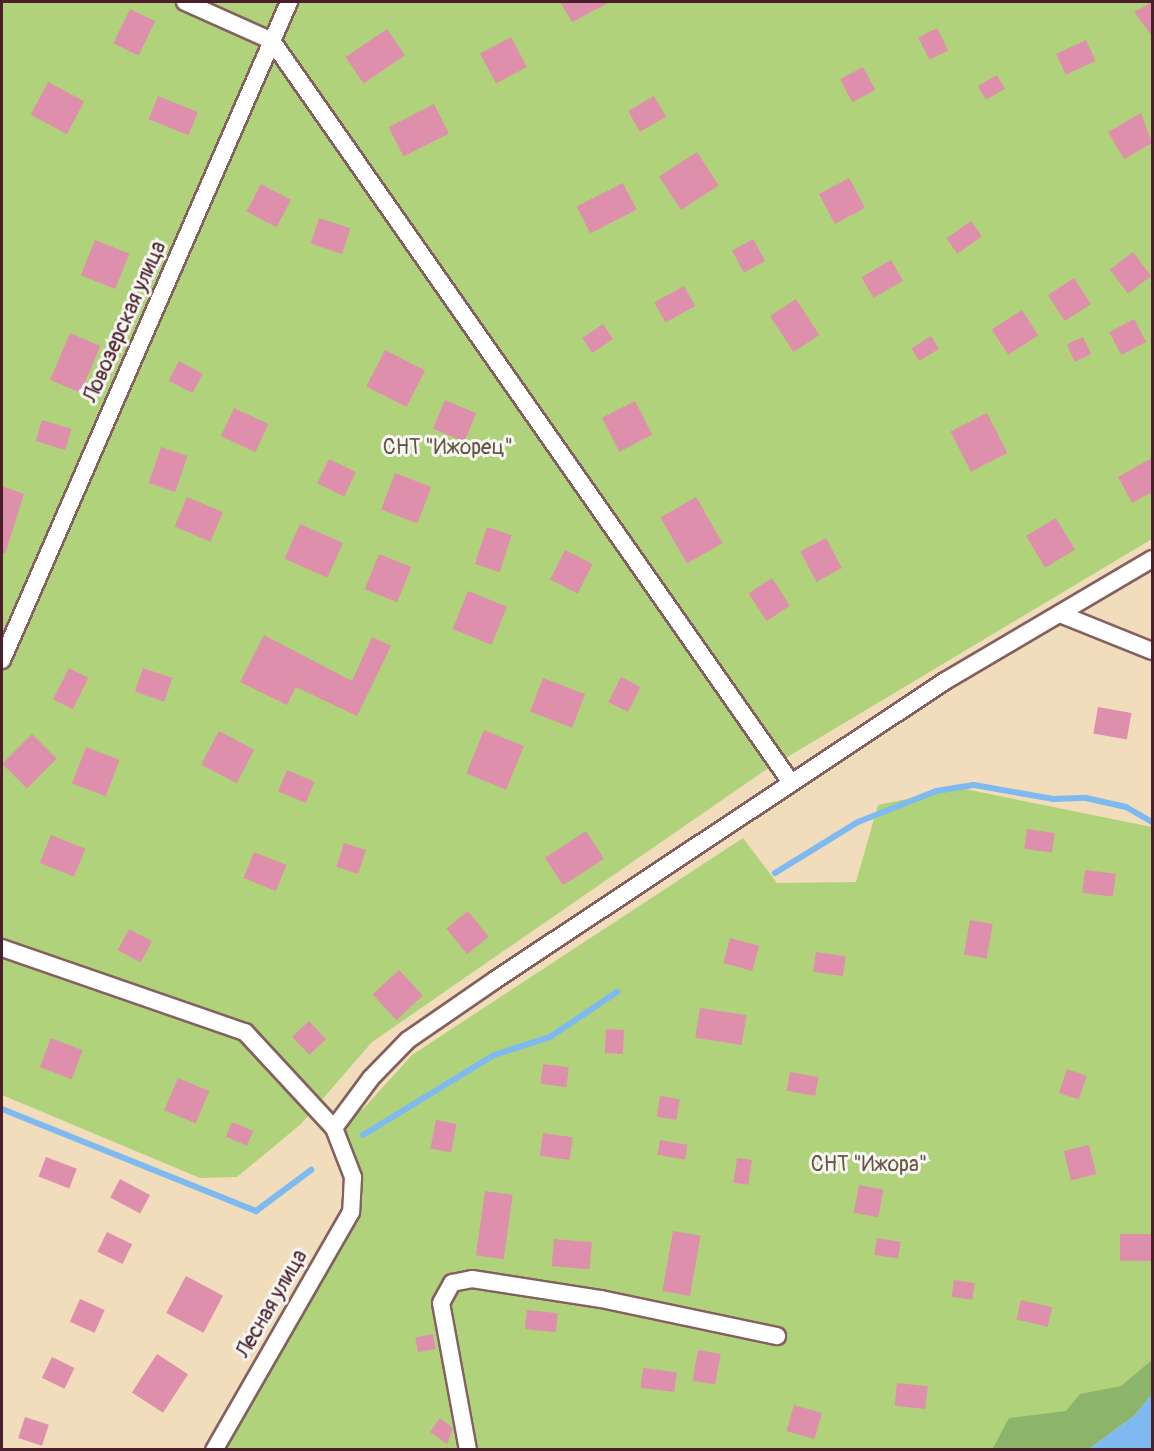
<!DOCTYPE html>
<html>
<head>
<meta charset="utf-8">
<style>
  body { margin:0 }
  #map { position:relative; width:1154px; height:1451px; overflow:hidden; background:#f1dcbc; font-family:Pangolin,sans-serif }
  div>[style] { position:absolute }
  [style*='--x'] { left:calc(var(--x)*1px); top:calc(var(--y)*1px); width:calc(var(--w)*1px); rotate:calc(var(--a)*1deg) }
  .green>* { inset:0; background:#b0d27a }
  .forest>* { inset:0; background:#8cb46a }
  .water>* { inset:0; background:#7ebaf0 }
  .stream>* { height:6px; margin:-3px; padding:0 3px; transform-origin:3px; border-radius:3px; background:#7ebaf0 }
  .building>* { inset:0; background:#de8fac; transform-origin:0 0 }
  .roads { filter:drop-shadow(2px 0 #84615e) drop-shadow(-2px 0 #84615e) drop-shadow(0 2px #84615e) drop-shadow(0 -2px #84615e) }
  .minor>* { height:16px; margin:-8px; padding:0 8px; transform-origin:8px; border-radius:8px; background:#fff }
  span { translate:-50% -50%; white-space:nowrap; text-align:center; line-height:1.15; -webkit-text-stroke:6px #f6f6f2; paint-order:stroke }
  .street-label { font-size:21px; color:#4a1f2b }
  .park-label { font-size:21px; color:#695543 }
  .frame { position:absolute; inset:0; border:3px solid #4a1f2b; pointer-events:none }
</style>
</head>
<body>
<div id="map">
  <div class="green">
    <div style="clip-path:polygon(2px 2px,1152px 2px,1152px 539px,764px 771px,372px 1042px,301px 1124px,237px 1177px,200px 1178px,2px 1095px)"></div>
    <div style="clip-path:polygon(960px 788px,1152px 827px,1152px 1394px,1089px 1449px,214px 1450px,351px 1212px,353px 1177px,334px 1128px,364px 1108px,412px 1055px,743px 838px,777px 883px,856px 882px,878px 805px)"></div>
  </div>
  <div class="forest">
    <div style="clip-path:polygon(1152px 1360px,1152px 1394px,1134px 1416px,1089px 1449px,992px 1450px,1009px 1418px,1066px 1411px,1080px 1394px,1121px 1386px)"></div>
  </div>
  <div class="water">
    <div style="clip-path:polygon(1152px 1394px,1152px 1449px,1089px 1449px,1134px 1416px)"></div>
  </div>
  <div class="stream">
    <div style="--x:775;--y:873;--w:97;--a:-31.6"></div>
    <div style="--x:858;--y:822;--w:84;--a:-21.7"></div>
    <div style="--x:936;--y:791;--w:38;--a:-9"></div>
    <div style="--x:974;--y:785;--w:80;--a:10"></div>
    <div style="--x:1053;--y:799;--w:33;--a:-2"></div>
    <div style="--x:1086;--y:798;--w:41;--a:12.7"></div>
    <div style="--x:1126;--y:807;--w:30;--a:30"></div>
    <div style="--x:2;--y:1109;--w:274;--a:21.9"></div>
    <div style="--x:256;--y:1211;--w:69;--a:-36.7"></div>
    <div style="--x:363;--y:1135;--w:153;--a:-31.4"></div>
    <div style="--x:494;--y:1055;--w:59;--a:-17.8"></div>
    <div style="--x:550;--y:1037;--w:81;--a:-33.9"></div>
  </div>
  <div class="building">
    <div style="clip-path:polygon(560px 2px,610px 2px,572px 22px)"></div>
    <div style="clip-path:polygon(1152px 2px,1152px 36px,1134px 12px)"></div>
    <div style="left:130px;top:9px;width:28px;height:38px;rotate:26deg"></div>
    <div style="left:937px;top:28px;width:25px;height:21px;rotate:63deg"></div>
    <div style="left:387px;top:29px;width:32px;height:50px;rotate:56deg"></div>
    <div style="left:511px;top:37px;width:34px;height:35px;rotate:62deg"></div>
    <div style="left:1086px;top:40px;width:23px;height:33px;rotate:65deg"></div>
    <div style="left:863px;top:67px;width:26px;height:26px;rotate:62deg"></div>
    <div style="left:997px;top:75px;width:16px;height:22px;rotate:60deg"></div>
    <div style="left:48px;top:82px;width:41px;height:37px;rotate:28deg"></div>
    <div style="left:158px;top:96px;width:43px;height:25px;rotate:22deg"></div>
    <div style="left:654px;top:96px;width:24px;height:30px;rotate:60deg"></div>
    <div style="left:434px;top:104px;width:33px;height:51px;rotate:63deg"></div>
    <div style="clip-path:polygon(1141px 113px,1152px 143px,1124px 159px,1108px 132px)"></div>
    <div style="left:697px;top:152px;width:40px;height:45px;rotate:57deg"></div>
    <div style="left:849px;top:178px;width:34px;height:34px;rotate:62deg"></div>
    <div style="left:623px;top:183px;width:30px;height:52px;rotate:63deg"></div>
    <div style="left:261px;top:184px;width:34px;height:31px;rotate:28deg"></div>
    <div style="left:319px;top:218px;width:33px;height:27px;rotate:18deg"></div>
    <div style="left:971px;top:221px;width:19px;height:30px;rotate:55deg"></div>
    <div style="left:753px;top:239px;width:25px;height:24px;rotate:61deg"></div>
    <div style="left:95px;top:240px;width:37px;height:38px;rotate:22deg"></div>
    <div style="left:1133px;top:252px;width:30px;height:29px;rotate:53deg"></div>
    <div style="left:891px;top:260px;width:24px;height:34px;rotate:60deg"></div>
    <div style="left:1074px;top:278px;width:31px;height:31px;rotate:57deg"></div>
    <div style="left:684px;top:286px;width:23px;height:34px;rotate:61deg"></div>
    <div style="left:796px;top:299px;width:43px;height:31px;rotate:57deg"></div>
    <div style="left:1022px;top:310px;width:30px;height:36px;rotate:57deg"></div>
    <div style="left:1134px;top:319px;width:26px;height:28px;rotate:62deg"></div>
    <div style="left:603px;top:324px;width:18px;height:25px;rotate:56deg"></div>
    <div style="left:70px;top:333px;width:33px;height:51px;rotate:23deg"></div>
    <div style="left:931px;top:336px;width:15px;height:23px;rotate:58deg"></div>
    <div style="left:1083px;top:337px;width:19px;height:18px;rotate:65deg"></div>
    <div style="left:385px;top:350px;width:45px;height:41px;rotate:27deg"></div>
    <div style="left:179px;top:361px;width:27px;height:22px;rotate:28deg"></div>
    <div style="left:445px;top:400px;width:34px;height:31px;rotate:23deg"></div>
    <div style="left:635px;top:401px;width:38px;height:37px;rotate:63deg"></div>
    <div style="left:234px;top:408px;width:38px;height:31px;rotate:25deg"></div>
    <div style="left:987px;top:413px;width:45px;height:41px;rotate:63deg"></div>
    <div style="left:42px;top:420px;width:31px;height:22px;rotate:17deg"></div>
    <div style="left:161px;top:447px;width:28px;height:38px;rotate:19deg"></div>
    <div style="clip-path:polygon(1152px 458px,1152px 492px,1132px 503px,1118px 477px)"></div>
    <div style="left:329px;top:459px;width:30px;height:27px;rotate:26deg"></div>
    <div style="left:395px;top:473px;width:39px;height:39px;rotate:21deg"></div>
    <div style="clip-path:polygon(2px 486px,24px 494px,5px 554px,2px 553px)"></div>
    <div style="left:187px;top:497px;width:39px;height:32px;rotate:23deg"></div>
    <div style="left:696px;top:497px;width:53px;height:41px;rotate:60deg"></div>
    <div style="left:1056px;top:518px;width:37px;height:35px;rotate:59deg"></div>
    <div style="left:300px;top:524px;width:47px;height:38px;rotate:24deg"></div>
    <div style="left:487px;top:527px;width:26px;height:39px;rotate:18deg"></div>
    <div style="left:826px;top:538px;width:34px;height:29px;rotate:62deg"></div>
    <div style="left:565px;top:550px;width:31px;height:33px;rotate:27deg"></div>
    <div style="left:379px;top:554px;width:35px;height:38px;rotate:22deg"></div>
    <div style="left:772px;top:578px;width:33px;height:28px;rotate:57deg"></div>
    <div style="left:468px;top:591px;width:42px;height:41px;rotate:22deg"></div>
    <div style="clip-path:polygon(264px 635px,352px 681px,372px 637px,391px 646px,357px 716px,296px 687px,287px 705px,240px 682px)"></div>
    <div style="left:69px;top:668px;width:22px;height:35px;rotate:27deg"></div>
    <div style="left:143px;top:668px;width:31px;height:25px;rotate:19deg"></div>
    <div style="left:621px;top:677px;width:22px;height:28px;rotate:27deg"></div>
    <div style="left:543px;top:678px;width:45px;height:36px;rotate:21deg"></div>
    <div style="left:1098px;top:707px;width:34px;height:27px;rotate:10deg"></div>
    <div style="left:484px;top:730px;width:43px;height:47px;rotate:22deg"></div>
    <div style="left:219px;top:731px;width:40px;height:38px;rotate:28deg"></div>
    <div style="left:32px;top:734px;width:35px;height:42px;rotate:45deg"></div>
    <div style="left:86px;top:747px;width:36px;height:39px;rotate:21deg"></div>
    <div style="left:287px;top:770px;width:30px;height:23px;rotate:23deg"></div>
    <div style="left:1027px;top:829px;width:28px;height:20px;rotate:8deg"></div>
    <div style="left:586px;top:831px;width:33px;height:49px;rotate:57deg"></div>
    <div style="left:51px;top:835px;width:37px;height:30px;rotate:22deg"></div>
    <div style="left:344px;top:843px;width:23px;height:25px;rotate:18deg"></div>
    <div style="left:254px;top:852px;width:35px;height:28px;rotate:22deg"></div>
    <div style="left:1085px;top:870px;width:31px;height:23px;rotate:7deg"></div>
    <div style="left:468px;top:911px;width:33px;height:28px;rotate:51deg"></div>
    <div style="left:970px;top:920px;width:23px;height:35px;rotate:10deg"></div>
    <div style="left:129px;top:929px;width:26px;height:24px;rotate:28deg"></div>
    <div style="left:730px;top:938px;width:30px;height:26px;rotate:15deg"></div>
    <div style="left:816px;top:952px;width:30px;height:20px;rotate:8deg"></div>
    <div style="left:399px;top:970px;width:35px;height:36px;rotate:47deg"></div>
    <div style="left:700px;top:1008px;width:47px;height:30px;rotate:9deg"></div>
    <div style="left:309px;top:1021px;width:25px;height:23px;rotate:47deg"></div>
    <div style="left:606px;top:1029px;width:18px;height:24px;rotate:3deg"></div>
    <div style="left:51px;top:1038px;width:34px;height:31px;rotate:21deg"></div>
    <div style="left:543px;top:1064px;width:26px;height:20px;rotate:7deg"></div>
    <div style="left:1067px;top:1069px;width:21px;height:25px;rotate:19deg"></div>
    <div style="left:790px;top:1072px;width:29px;height:19px;rotate:10deg"></div>
    <div style="left:178px;top:1078px;width:34px;height:35px;rotate:23deg"></div>
    <div style="left:660px;top:1096px;width:20px;height:21px;rotate:9deg"></div>
    <div style="left:436px;top:1120px;width:21px;height:29px;rotate:11deg"></div>
    <div style="left:232px;top:1122px;width:23px;height:16px;rotate:23deg"></div>
    <div style="left:543px;top:1133px;width:30px;height:23px;rotate:8deg"></div>
    <div style="left:660px;top:1140px;width:28px;height:15px;rotate:10deg"></div>
    <div style="left:1089px;top:1145px;width:30px;height:26px;rotate:76deg"></div>
    <div style="left:46px;top:1157px;width:33px;height:21px;rotate:21deg"></div>
    <div style="left:737px;top:1158px;width:15px;height:25px;rotate:8deg"></div>
    <div style="left:120px;top:1179px;width:34px;height:21px;rotate:28deg"></div>
    <div style="left:859px;top:1185px;width:25px;height:28px;rotate:11deg"></div>
    <div style="left:485px;top:1191px;width:28px;height:65px;rotate:8deg"></div>
    <div style="left:673px;top:1231px;width:28px;height:61px;rotate:10deg"></div>
    <div style="left:107px;top:1232px;width:28px;height:22px;rotate:26deg"></div>
    <div style="left:1152px;top:1234px;width:27px;height:32px;rotate:90deg"></div>
    <div style="left:877px;top:1238px;width:24px;height:17px;rotate:9deg"></div>
    <div style="left:554px;top:1239px;width:38px;height:27px;rotate:5deg"></div>
    <div style="left:186px;top:1276px;width:42px;height:42px;rotate:28deg"></div>
    <div style="left:954px;top:1280px;width:21px;height:17px;rotate:8deg"></div>
    <div style="left:80px;top:1299px;width:27px;height:25px;rotate:24deg"></div>
    <div style="left:1021px;top:1300px;width:32px;height:20px;rotate:13deg"></div>
    <div style="left:527px;top:1310px;width:31px;height:19px;rotate:6deg"></div>
    <div style="left:433px;top:1334px;width:15px;height:18px;rotate:79deg"></div>
    <div style="left:698px;top:1350px;width:23px;height:31px;rotate:10deg"></div>
    <div style="left:157px;top:1354px;width:37px;height:46px;rotate:33deg"></div>
    <div style="left:52px;top:1357px;width:25px;height:23px;rotate:26deg"></div>
    <div style="left:643px;top:1368px;width:34px;height:20px;rotate:7deg"></div>
    <div style="left:897px;top:1383px;width:31px;height:23px;rotate:6deg"></div>
    <div style="left:794px;top:1405px;width:29px;height:27px;rotate:16deg"></div>
    <div style="left:25px;top:1417px;width:25px;height:22px;rotate:18deg"></div>
    <div style="clip-path:polygon(440px 1418px,453px 1428px,447px 1444px,430px 1432px)"></div>
  </div>
  <div class="roads">
    <div class="minor">
      <div style="--x:185;--y:2;--w:95;--a:24.1"></div>
      <div style="--x:272;--y:41;--w:903;--a:55.01"></div>
      <div style="--x:1060;--y:614;--w:99;--a:21.9"></div>
      <div style="--x:2;--y:660;--w:718;--a:-66.43"></div>
      <div style="--x:2;--y:948;--w:257;--a:19.1"></div>
      <div style="--x:245;--y:1032;--w:131;--a:47.2"></div>
      <div style="--x:334;--y:1128;--w:53;--a:68.8"></div>
      <div style="--x:353;--y:1177;--w:35;--a:93"></div>
      <div style="--x:351;--y:1212;--w:275;--a:119.9"></div>
      <div style="--x:334;--y:1128;--w:62;--a:-53.5"></div>
      <div style="--x:371;--y:1078;--w:53;--a:-45.8"></div>
      <div style="--x:408;--y:1040;--w:106;--a:-34.6"></div>
      <div style="--x:495;--y:980;--w:540;--a:-33.6"></div>
      <div style="--x:945;--y:681;--w:240;--a:-30.5"></div>
      <div style="--x:468;--y:1450;--w:149;--a:-100.4"></div>
      <div style="--x:441;--y:1303;--w:23;--a:-61"></div>
      <div style="--x:452;--y:1283;--w:20;--a:-11"></div>
      <div style="--x:472;--y:1279;--w:131;--a:8.8"></div>
      <div style="--x:601;--y:1299;--w:180;--a:11.9"></div>
    </div>
  </div>
  <div class="street-label">
    <span style="left:125px;top:322px;rotate:-66deg">Ловозерская улица</span>
    <span style="left:272px;top:1304px;rotate:-60deg">Лесная улица</span>
  </div>
  <div class="park-label">
    <span style="left:448px;top:448px">СНТ "Ижорец"</span>
    <span style="left:869px;top:1165px">СНТ "Ижора"</span>
  </div>
  <div class="frame"></div>
</div>
</body>
</html>
